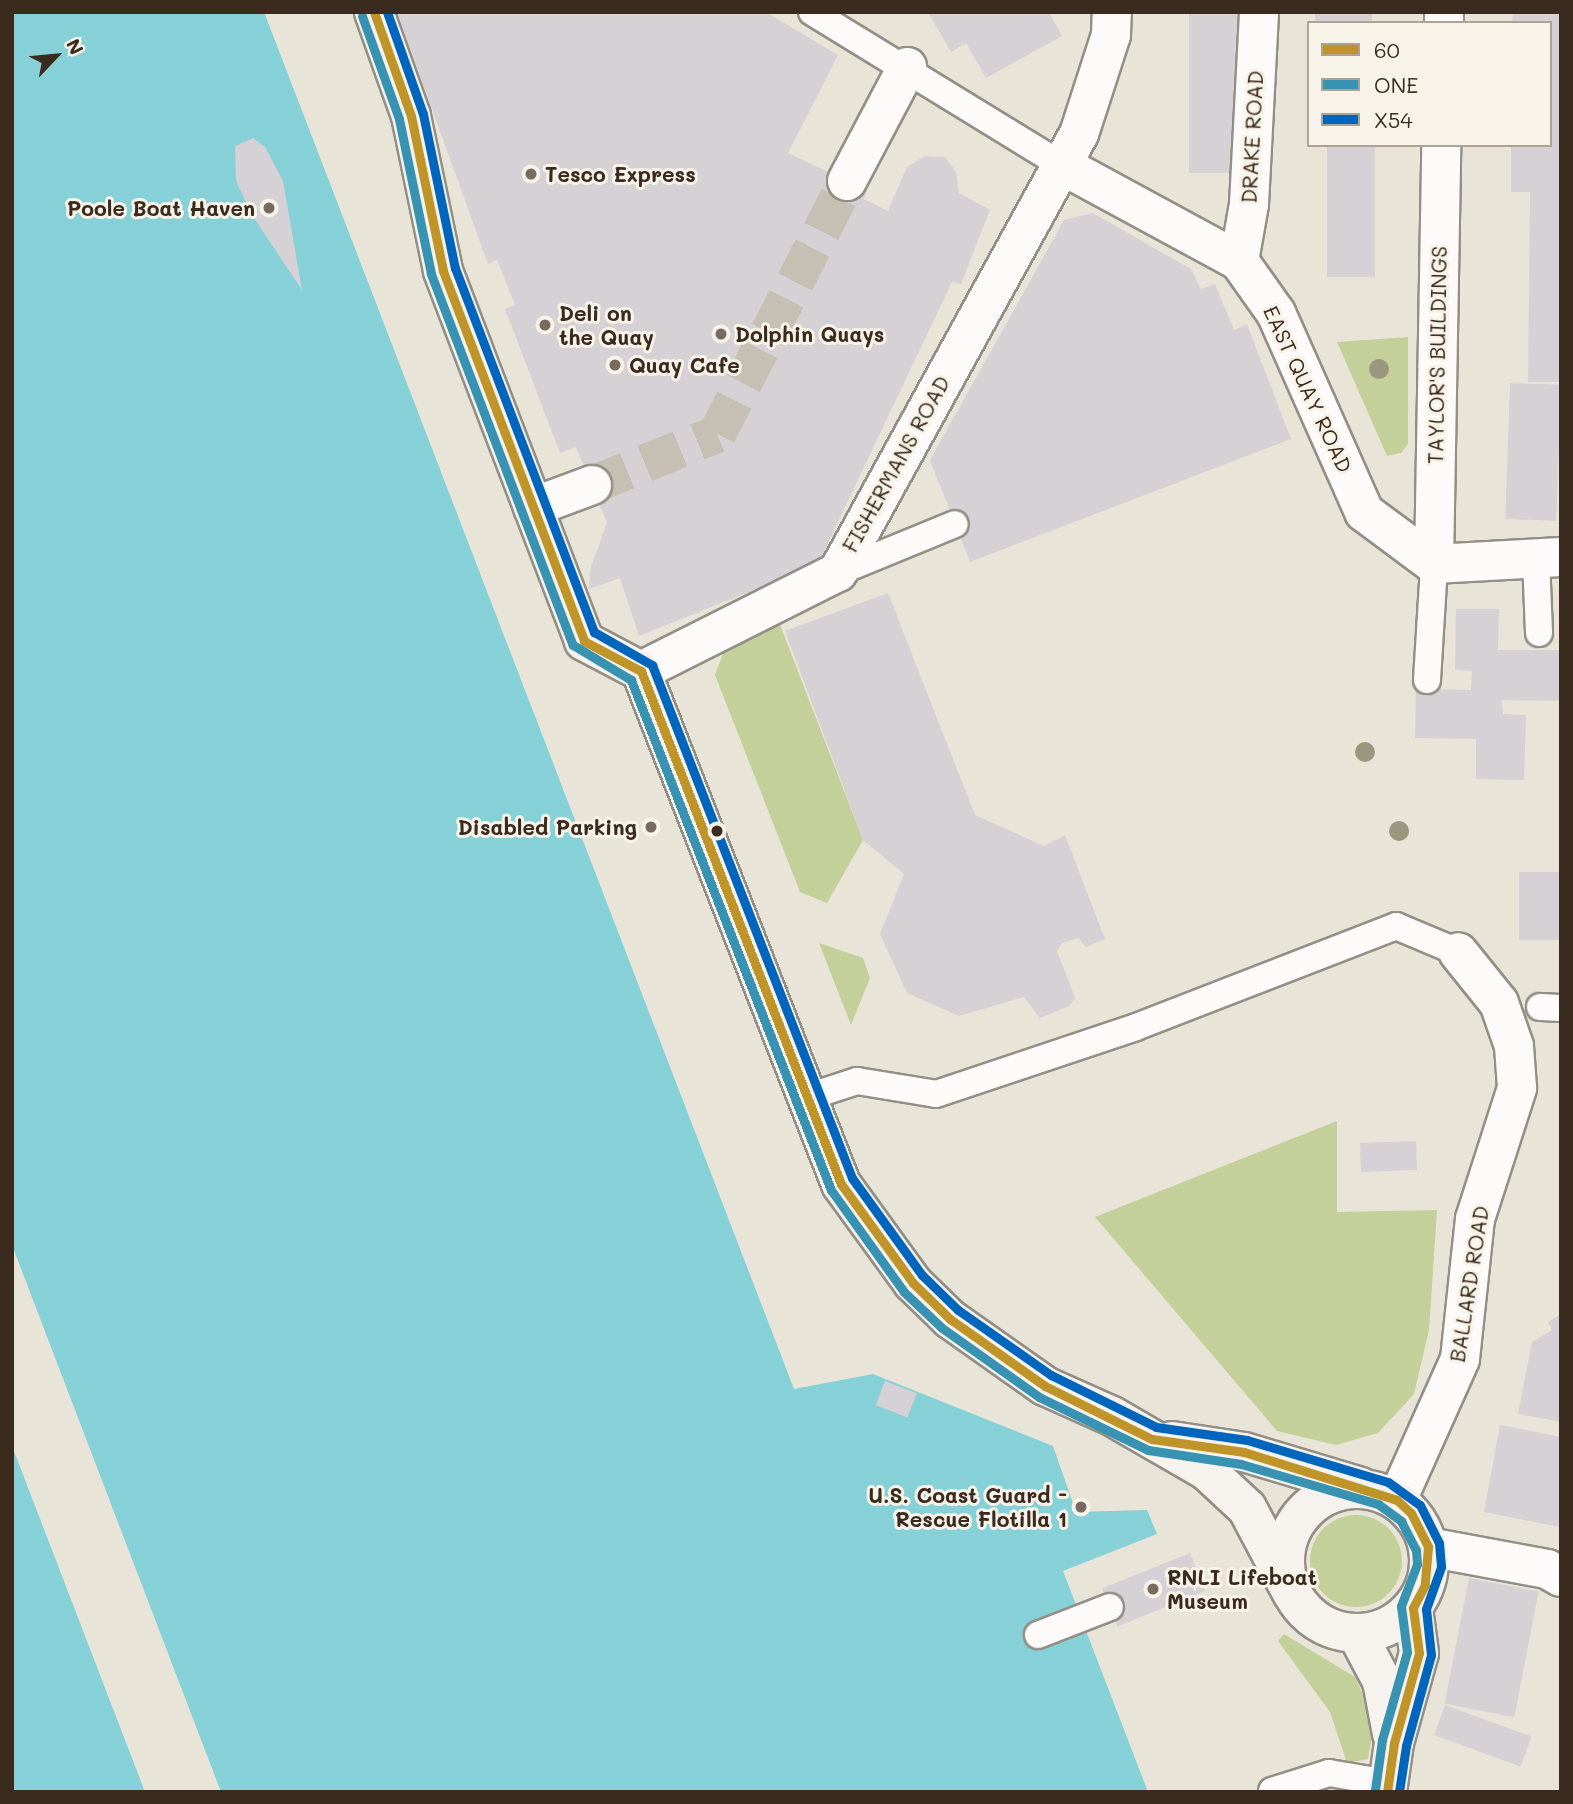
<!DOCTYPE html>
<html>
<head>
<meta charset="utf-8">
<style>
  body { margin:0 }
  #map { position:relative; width:1573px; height:1804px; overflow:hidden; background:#e8e5d8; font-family:Mali,sans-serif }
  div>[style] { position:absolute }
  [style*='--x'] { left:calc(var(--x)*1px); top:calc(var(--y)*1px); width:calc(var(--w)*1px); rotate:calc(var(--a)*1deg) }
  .green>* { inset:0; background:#c3d099 }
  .round { border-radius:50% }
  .water>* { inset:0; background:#86d0d7 }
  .pier>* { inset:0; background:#e8e5d8 }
  .building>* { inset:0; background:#d5d1d4; transform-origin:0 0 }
  .street-tunnel>* { height:38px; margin-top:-19px; transform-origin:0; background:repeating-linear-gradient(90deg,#c5c0b3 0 38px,transparent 0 57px) }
  .roads { filter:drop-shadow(2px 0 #938e86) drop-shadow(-2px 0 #938e86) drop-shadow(0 2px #938e86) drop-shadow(0 -2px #938e86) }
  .lane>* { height:26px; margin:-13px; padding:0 13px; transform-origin:13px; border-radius:13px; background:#fcfbf9 }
  .street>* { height:38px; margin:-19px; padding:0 19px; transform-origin:19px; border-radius:19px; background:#fcfbf9 }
  .secondary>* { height:38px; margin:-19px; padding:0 19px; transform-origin:19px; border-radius:19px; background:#f6f3ee }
  .secondary>.ring { margin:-19px; padding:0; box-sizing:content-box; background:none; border:38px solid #f6f3ee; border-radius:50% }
  .bus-1>* { height:9px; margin:-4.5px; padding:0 4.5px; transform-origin:4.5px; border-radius:4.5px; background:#bf952a }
  .bus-2>* { height:9px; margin:-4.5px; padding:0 4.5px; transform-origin:4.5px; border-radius:4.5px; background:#3793b1 }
  .bus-3>* { height:9px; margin:-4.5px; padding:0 4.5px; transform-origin:4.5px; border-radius:4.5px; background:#0065bd }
  .trees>* { width:20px; height:20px; margin:-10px; border-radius:50%; background:#9a977e }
  .dots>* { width:19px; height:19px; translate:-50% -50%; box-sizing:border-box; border:4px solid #f7f3e8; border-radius:50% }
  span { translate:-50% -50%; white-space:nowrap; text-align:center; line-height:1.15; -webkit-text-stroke:6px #f7f3e8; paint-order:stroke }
  .street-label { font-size:21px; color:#3b2a1e }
  .poi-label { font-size:21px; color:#3b2a1e; font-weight:700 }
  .left { translate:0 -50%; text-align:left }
  .right { translate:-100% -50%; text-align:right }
  .frame { position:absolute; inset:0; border:14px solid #3b2a1e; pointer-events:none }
  .legend { position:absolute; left:1307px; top:21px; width:245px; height:126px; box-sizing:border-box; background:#f7f3e8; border:2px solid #aca397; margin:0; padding:9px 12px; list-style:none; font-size:21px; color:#3b2a1e }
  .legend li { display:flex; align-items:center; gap:14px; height:35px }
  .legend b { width:35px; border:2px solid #aca397 }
  .north { position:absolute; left:21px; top:21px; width:70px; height:70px; -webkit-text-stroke:5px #f7f3e8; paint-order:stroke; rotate:64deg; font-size:19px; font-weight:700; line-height:28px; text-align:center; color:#3b2a1e }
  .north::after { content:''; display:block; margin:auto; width:24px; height:32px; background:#3b2a1e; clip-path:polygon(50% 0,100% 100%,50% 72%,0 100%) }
</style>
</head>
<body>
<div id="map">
  <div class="green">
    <div style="clip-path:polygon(1408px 337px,1408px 444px,1401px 453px,1387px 456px,1337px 342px)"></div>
    <div style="clip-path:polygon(779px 622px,863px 840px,827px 903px,800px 892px,715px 675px,727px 643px)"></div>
    <div style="clip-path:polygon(819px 943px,863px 958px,870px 978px,851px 1025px)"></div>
    <div style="clip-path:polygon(1337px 1121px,1337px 1212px,1437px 1210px,1429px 1330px,1414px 1394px,1378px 1433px,1336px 1445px,1277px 1431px,1095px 1217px)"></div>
    <div class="round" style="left:1310px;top:1515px;width:92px;height:92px"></div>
    <div style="clip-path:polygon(1284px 1634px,1355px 1677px,1375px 1720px,1368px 1759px,1347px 1763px,1330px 1712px,1278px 1641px)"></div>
  </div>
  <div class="water">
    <div style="clip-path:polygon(12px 12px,264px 12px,794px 1389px,873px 1374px,1053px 1446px,1076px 1512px,1147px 1510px,1157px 1534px,1063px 1571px,1148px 1792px,12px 1792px)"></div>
  </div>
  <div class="pier">
    <div style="clip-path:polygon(12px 1245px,221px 1792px,145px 1792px,12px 1446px)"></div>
  </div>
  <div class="building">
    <div style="clip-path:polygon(397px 12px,766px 12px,838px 55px,788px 153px,867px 190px,864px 199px,888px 211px,907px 167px,925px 156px,945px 157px,956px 172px,959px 193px,990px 210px,961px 284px,952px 282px,818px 564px,639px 636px,620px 578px,589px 589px,590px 570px,607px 523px,576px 447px,560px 453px,505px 309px,515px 305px,497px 260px,488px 264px)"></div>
    <div style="clip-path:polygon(928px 12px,1049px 12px,1062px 36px,986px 78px,966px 43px,951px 52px)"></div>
    <div style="left:1189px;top:12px;width:58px;height:161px"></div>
    <div style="left:1315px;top:12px;width:57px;height:11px"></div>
    <div style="clip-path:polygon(1513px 12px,1561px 12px,1561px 382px,1528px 382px,1530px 192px,1511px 192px,1511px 145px,1550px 145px,1550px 23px,1512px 23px)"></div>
    <div style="clip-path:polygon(253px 138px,265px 147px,283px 181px,302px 290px,252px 215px,236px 181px,235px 146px)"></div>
    <div style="left:1327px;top:145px;width:48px;height:132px"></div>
    <div style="clip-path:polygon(1093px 213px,1191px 269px,1201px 289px,1215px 284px,1234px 330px,1247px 324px,1291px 439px,970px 562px,930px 460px,1064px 220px)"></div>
    <div style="left:1510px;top:383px;width:51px;height:136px;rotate:2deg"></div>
    <div style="clip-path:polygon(888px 593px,975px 815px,1044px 846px,1065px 835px,1105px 939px,1086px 947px,1078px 938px,1062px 943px,1057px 951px,1075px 998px,1069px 1006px,1040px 1018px,1024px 997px,959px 1016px,907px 993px,880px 934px,904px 874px,863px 840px,785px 631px)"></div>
    <div style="clip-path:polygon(1456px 609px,1499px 609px,1498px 650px,1561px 650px,1561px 701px,1502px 700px,1503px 714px,1526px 715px,1524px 780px,1476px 779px,1476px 739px,1415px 738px,1416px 689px,1471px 690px,1472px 671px,1455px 670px)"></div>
    <div style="left:1519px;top:872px;width:42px;height:68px"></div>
    <div style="left:1416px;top:1141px;width:29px;height:56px;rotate:88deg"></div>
    <div style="clip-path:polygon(1561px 1314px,1561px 1422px,1518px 1414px,1532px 1342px,1552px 1330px,1548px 1322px)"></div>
    <div style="left:885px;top:1381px;width:34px;height:26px;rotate:21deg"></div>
    <div style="clip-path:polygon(1500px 1425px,1561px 1437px,1560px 1527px,1484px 1512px)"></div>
    <div style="left:1190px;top:1553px;width:41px;height:95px;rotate:68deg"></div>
    <div style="left:1469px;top:1578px;width:71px;height:128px;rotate:11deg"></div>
    <div style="left:1445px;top:1705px;width:92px;height:32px;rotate:20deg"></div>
  </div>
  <div class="street-tunnel">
    <div style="--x:592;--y:485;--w:135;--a:-22.2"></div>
    <div style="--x:717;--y:434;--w:284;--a:-62.8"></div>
  </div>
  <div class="roads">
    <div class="lane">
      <div style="--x:812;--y:12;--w:291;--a:31.5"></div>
      <div style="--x:1536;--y:558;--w:75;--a:87.7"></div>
      <div style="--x:838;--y:572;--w:126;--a:-22.3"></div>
      <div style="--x:1427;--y:680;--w:116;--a:-86.5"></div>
      <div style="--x:1540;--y:1007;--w:21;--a:3"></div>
      <div style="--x:805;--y:1098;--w:55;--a:-18.1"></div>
      <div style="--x:857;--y:1081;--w:80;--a:9.3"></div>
      <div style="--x:936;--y:1094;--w:211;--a:-18.5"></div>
      <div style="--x:1136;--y:1027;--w:279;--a:-21.2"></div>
      <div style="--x:1396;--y:926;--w:67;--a:22.8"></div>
      <div style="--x:1038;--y:1635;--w:77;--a:-21.3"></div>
      <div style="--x:1272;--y:1791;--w:60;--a:-17.5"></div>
      <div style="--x:1329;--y:1773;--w:60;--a:9.6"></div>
    </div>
    <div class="street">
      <div style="--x:1444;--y:23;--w:11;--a:-90"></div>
      <div style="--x:1060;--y:164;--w:204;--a:28.5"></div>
      <div style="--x:1239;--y:261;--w:64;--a:54.6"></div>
      <div style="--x:1276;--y:313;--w:218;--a:66.1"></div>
      <div style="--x:1364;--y:512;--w:87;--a:36.6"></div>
      <div style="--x:1434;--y:564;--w:127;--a:-3.2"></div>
      <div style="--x:847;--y:181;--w:129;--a:-62.2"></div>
      <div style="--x:1239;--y:261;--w:58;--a:-80"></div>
      <div style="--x:1249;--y:204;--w:192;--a:-87"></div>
      <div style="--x:533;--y:507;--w:63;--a:-20.4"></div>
      <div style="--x:1434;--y:564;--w:419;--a:-89"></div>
      <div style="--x:641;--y:671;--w:220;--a:-26.7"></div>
      <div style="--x:838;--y:572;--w:500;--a:-61.2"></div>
      <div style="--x:1079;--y:134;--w:104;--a:-72.1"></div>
      <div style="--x:1111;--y:35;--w:23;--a:-88"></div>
      <div style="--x:1397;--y:1500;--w:154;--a:-65.9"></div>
      <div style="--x:1460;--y:1359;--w:141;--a:-83.9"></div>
      <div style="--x:1475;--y:1219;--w:138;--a:-72.2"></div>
      <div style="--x:1517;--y:1088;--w:42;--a:-94.1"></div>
      <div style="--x:1514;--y:1046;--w:46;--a:-109.2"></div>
      <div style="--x:1499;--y:1003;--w:65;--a:-128.8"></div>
      <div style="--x:1428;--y:1547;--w:121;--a:10.5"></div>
      <div style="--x:1547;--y:1569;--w:16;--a:30"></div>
    </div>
    <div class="secondary">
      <div style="--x:374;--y:12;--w:110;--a:70.4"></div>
      <div style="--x:411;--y:116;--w:158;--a:78.3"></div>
      <div style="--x:443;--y:271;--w:396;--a:69.1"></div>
      <div style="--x:584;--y:641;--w:64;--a:27.8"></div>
      <div style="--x:641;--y:671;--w:551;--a:68.7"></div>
      <div style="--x:841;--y:1184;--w:122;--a:54"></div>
      <div style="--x:913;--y:1283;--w:52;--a:44.2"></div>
      <div style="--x:950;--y:1319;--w:116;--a:35.2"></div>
      <div style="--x:1045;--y:1386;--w:73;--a:24.1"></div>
      <div style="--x:1112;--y:1416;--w:110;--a:30.1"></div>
      <div style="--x:1207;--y:1471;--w:54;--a:42.8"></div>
      <div style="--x:1247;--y:1508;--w:96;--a:62.1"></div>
      <div style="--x:1172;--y:1441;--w:73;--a:8.7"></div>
      <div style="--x:1244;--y:1452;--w:122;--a:16.7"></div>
      <div class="ring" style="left:1285px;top:1489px;width:106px;height:106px"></div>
      <div style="--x:1357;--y:1634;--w:53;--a:62"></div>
      <div style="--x:1382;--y:1681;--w:54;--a:79.3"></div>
      <div style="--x:1387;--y:1792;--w:49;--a:-81.9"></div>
      <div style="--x:1394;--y:1743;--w:93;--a:-74.5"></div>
      <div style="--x:1419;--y:1653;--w:45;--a:-97.6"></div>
    </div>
  </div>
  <div class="bus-1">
    <div style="--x:374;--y:12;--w:110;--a:70.4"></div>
    <div style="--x:411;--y:116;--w:158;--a:78.3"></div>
    <div style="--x:443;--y:271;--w:396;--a:69.1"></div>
    <div style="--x:584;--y:641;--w:64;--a:27.8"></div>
    <div style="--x:641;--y:671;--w:551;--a:68.7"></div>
    <div style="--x:841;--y:1184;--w:122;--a:54"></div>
    <div style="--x:913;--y:1283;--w:52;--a:44.2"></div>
    <div style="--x:950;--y:1319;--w:116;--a:35.2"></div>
    <div style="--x:1045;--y:1386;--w:119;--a:26.4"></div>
    <div style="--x:1152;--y:1439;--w:93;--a:8"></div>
    <div style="--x:1244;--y:1452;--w:160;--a:17.4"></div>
    <div style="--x:1397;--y:1500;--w:19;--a:43"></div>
    <div style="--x:1411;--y:1513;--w:38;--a:63"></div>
    <div style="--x:1428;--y:1547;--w:38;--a:95"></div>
    <div style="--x:1425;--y:1585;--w:26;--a:118"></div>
    <div style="--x:1387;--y:1792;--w:49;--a:-81.9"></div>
    <div style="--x:1394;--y:1743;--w:93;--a:-74.5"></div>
    <div style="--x:1419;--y:1653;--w:45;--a:-97.6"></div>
  </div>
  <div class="bus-2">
    <div style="--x:362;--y:16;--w:109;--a:70.2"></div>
    <div style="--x:399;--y:119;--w:158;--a:78.3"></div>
    <div style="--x:431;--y:274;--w:397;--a:69.1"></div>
    <div style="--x:573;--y:645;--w:68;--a:31.1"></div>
    <div style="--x:631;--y:680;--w:548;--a:68.59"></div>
    <div style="--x:831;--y:1190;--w:125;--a:54.4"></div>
    <div style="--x:904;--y:1292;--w:52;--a:43.5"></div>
    <div style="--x:942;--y:1328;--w:119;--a:35.4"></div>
    <div style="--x:1039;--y:1397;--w:121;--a:25.9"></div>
    <div style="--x:1148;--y:1450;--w:94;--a:8.6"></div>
    <div style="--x:1241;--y:1464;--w:143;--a:16.3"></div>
    <div style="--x:1378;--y:1504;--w:29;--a:36"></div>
    <div style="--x:1401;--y:1521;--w:33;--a:63"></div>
    <div style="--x:1416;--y:1550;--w:14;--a:86"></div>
    <div style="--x:1417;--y:1564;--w:45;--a:110.9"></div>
    <div style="--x:1401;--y:1606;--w:46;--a:82.6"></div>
    <div style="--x:1407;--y:1652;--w:91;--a:105.9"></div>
    <div style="--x:1382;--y:1740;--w:50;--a:98"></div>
  </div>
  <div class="bus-3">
    <div style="--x:387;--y:12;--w:108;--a:70.6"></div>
    <div style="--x:423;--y:114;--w:157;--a:78.3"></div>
    <div style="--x:455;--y:268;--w:390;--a:69.1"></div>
    <div style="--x:594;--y:632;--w:67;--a:29.6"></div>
    <div style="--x:652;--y:665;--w:551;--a:68.7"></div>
    <div style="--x:852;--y:1178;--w:120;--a:54.2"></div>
    <div style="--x:922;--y:1275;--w:50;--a:44.2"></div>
    <div style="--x:958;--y:1310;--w:113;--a:35"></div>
    <div style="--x:1051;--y:1375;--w:117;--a:26.3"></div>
    <div style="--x:1156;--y:1427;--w:92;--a:8.1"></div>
    <div style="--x:1247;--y:1440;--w:147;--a:16.6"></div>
    <div style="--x:1388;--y:1482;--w:39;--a:36"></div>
    <div style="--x:1420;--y:1505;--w:42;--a:63.4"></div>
    <div style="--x:1439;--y:1543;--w:24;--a:85"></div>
    <div style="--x:1441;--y:1567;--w:45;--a:109.7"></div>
    <div style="--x:1426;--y:1609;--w:46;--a:83.8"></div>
    <div style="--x:1431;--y:1655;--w:94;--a:105.4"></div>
    <div style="--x:1406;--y:1746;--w:47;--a:98.7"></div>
  </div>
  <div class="trees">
    <div style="left:1379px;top:369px"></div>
    <div style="left:1365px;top:752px"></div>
    <div style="left:1399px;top:831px"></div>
  </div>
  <div class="dots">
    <div style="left:531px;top:174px;background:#786b5f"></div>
    <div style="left:269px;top:208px;background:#786b5f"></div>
    <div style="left:545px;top:325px;background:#786b5f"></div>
    <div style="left:721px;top:334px;background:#786b5f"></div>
    <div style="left:615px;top:365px;background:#786b5f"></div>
    <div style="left:651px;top:827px;background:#786b5f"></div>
    <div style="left:717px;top:831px;background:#3b2a1e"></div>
    <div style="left:1081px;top:1507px;background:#786b5f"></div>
    <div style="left:1153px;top:1589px;background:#786b5f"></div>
  </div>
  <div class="street-label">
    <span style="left:1252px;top:137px;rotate:-87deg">DRAKE ROAD</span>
    <span style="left:1437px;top:355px;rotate:-89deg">TAYLOR'S BUILDINGS</span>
    <span style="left:1308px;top:389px;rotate:65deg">EAST QUAY ROAD</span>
    <span style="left:896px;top:464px;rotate:-61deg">FISHERMANS ROAD</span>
    <span style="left:1469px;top:1284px;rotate:-81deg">BALLARD ROAD</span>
  </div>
  <div class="poi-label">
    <span class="left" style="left:545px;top:174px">Tesco Express</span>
    <span class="right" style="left:255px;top:208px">Poole Boat Haven</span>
    <span class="left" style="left:559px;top:325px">Deli on<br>the Quay</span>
    <span class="left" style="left:735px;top:334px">Dolphin Quays</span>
    <span class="left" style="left:629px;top:365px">Quay Cafe</span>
    <span class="right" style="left:637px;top:827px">Disabled Parking</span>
    <span class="right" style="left:1067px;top:1507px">U.S. Coast Guard -<br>Rescue Flotilla 1</span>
    <span class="left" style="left:1167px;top:1589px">RNLI Lifeboat<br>Museum</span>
  </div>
  <div class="frame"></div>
  <ul class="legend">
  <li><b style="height:9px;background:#bf952a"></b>60</li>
  <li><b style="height:9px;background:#3793b1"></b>ONE</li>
  <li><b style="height:9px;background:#0065bd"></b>X54</li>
  </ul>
  <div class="north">N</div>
</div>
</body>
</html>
